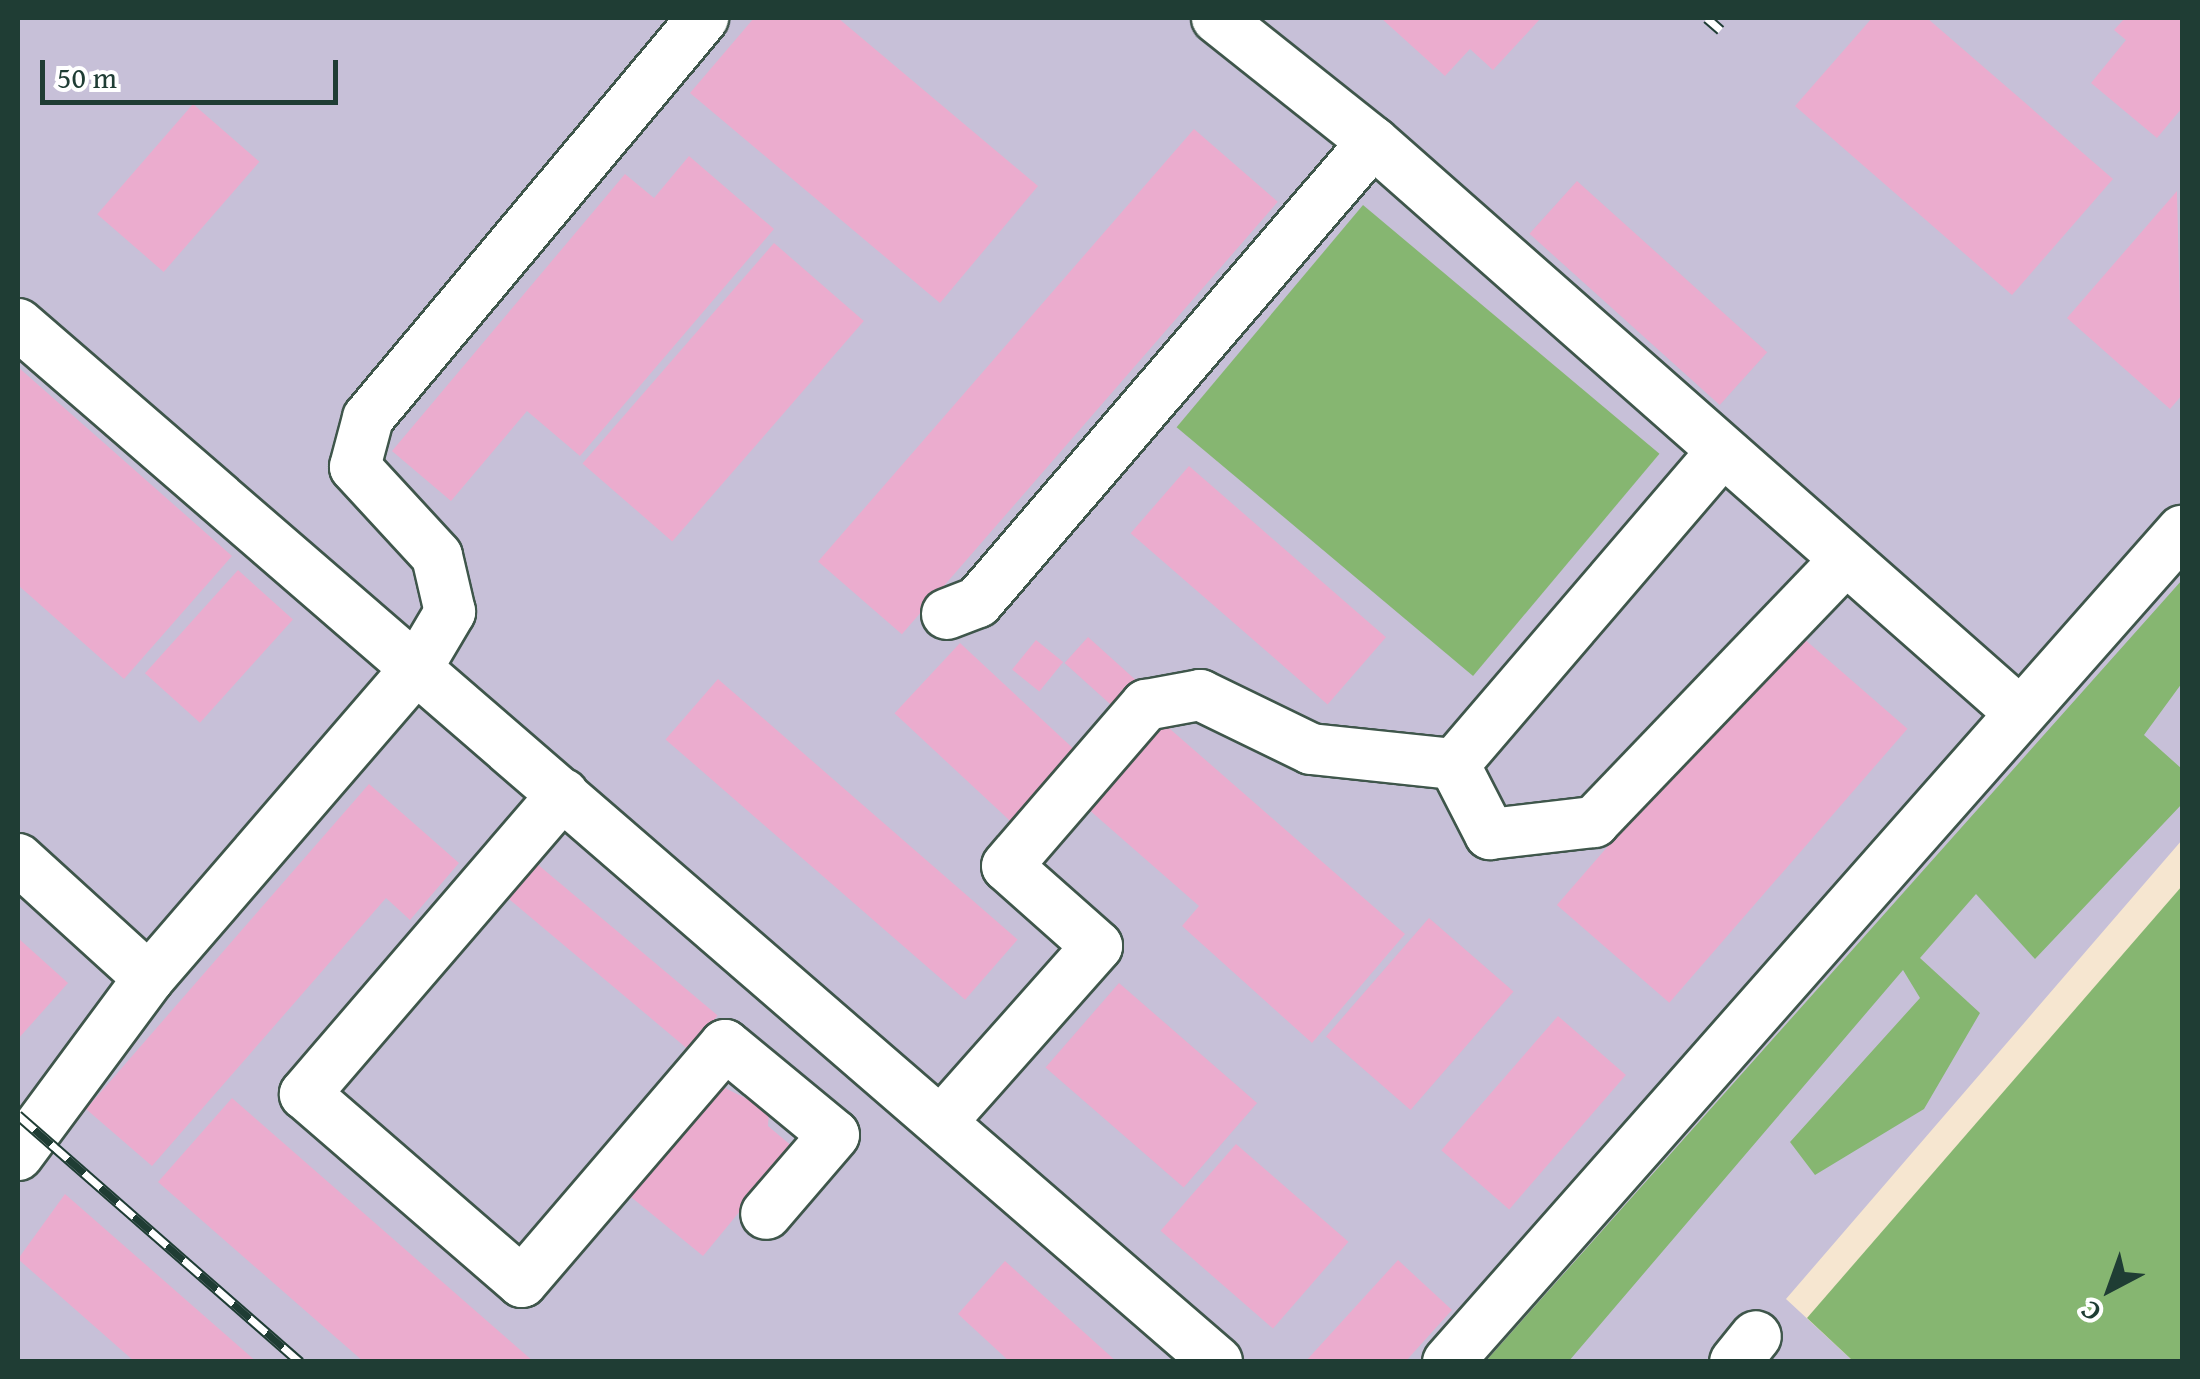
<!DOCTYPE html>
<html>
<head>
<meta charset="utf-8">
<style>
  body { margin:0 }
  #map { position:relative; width:2200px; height:1379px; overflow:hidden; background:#f6e6d0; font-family:"Gentium Book Plus",serif }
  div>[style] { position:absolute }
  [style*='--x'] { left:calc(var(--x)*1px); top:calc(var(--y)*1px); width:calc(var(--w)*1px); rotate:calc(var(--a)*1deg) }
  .industrial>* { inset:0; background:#c7c0d8 }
  .forest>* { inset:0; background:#86b671; transform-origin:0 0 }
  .building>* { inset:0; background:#ebacce; transform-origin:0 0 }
  .roads { filter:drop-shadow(2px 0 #3f564b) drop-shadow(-2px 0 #3f564b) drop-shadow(0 2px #3f564b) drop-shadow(0 -2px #3f564b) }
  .minor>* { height:50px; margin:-25px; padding:0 25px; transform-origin:25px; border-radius:25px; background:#fff }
  .rail>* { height:11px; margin-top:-5.5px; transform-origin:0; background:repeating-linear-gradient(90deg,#fff 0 22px,#1f3d34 0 44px); box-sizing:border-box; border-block:2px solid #1f3d34 }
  span { translate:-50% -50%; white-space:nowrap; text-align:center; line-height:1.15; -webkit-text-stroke:8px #fff; paint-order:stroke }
  .frame { position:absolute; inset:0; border:20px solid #1f3d34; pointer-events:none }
  .north { position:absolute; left:2060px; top:1239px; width:100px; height:100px; -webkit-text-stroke:8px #fff; paint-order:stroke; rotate:221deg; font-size:28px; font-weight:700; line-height:40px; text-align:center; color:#1f3d34 }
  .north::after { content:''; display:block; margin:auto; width:35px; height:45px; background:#1f3d34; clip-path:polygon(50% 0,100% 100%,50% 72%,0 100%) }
  .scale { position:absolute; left:40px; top:60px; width:298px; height:45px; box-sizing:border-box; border:5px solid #1f3d34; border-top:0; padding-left:12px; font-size:30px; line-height:35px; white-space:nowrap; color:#1f3d34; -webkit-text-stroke:8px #fff; paint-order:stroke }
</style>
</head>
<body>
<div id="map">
  <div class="industrial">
    <div style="clip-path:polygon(18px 18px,2182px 18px,2182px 840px,1786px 1299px,1853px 1361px,18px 1361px)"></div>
  </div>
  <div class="forest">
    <div style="left:1363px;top:205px;width:387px;height:290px;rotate:40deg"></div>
    <div style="clip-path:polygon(2182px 580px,2182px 683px,2144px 735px,2182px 769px,2182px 804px,2035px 959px,1976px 894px,1920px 958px,1980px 1013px,1924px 1109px,1815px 1175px,1790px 1142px,1920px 998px,1903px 970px,1569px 1361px,1486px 1361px)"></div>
    <div style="clip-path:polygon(2182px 886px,2182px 1361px,1853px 1361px,1807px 1318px)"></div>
  </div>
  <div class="building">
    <div style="clip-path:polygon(754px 18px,838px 18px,1038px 186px,940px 303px,690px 93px)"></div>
    <div style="clip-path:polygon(1381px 18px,1541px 18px,1493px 70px,1470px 49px,1445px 76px)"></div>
    <div style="clip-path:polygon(1872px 18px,1927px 18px,2113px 179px,2012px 295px,1795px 106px)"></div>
    <div style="clip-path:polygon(2125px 18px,2182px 18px,2182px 108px,2157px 138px,2091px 83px,2126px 40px,2114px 30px)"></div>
    <div style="left:193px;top:104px;width:88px;height:146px;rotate:41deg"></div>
    <div style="left:1194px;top:129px;width:111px;height:573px;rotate:41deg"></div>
    <div style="clip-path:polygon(689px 156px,774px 229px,580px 456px,527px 411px,451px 501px,392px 451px,625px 174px,654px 198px)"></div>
    <div style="left:1577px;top:181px;width:256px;height:71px;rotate:42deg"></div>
    <div style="clip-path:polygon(2177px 191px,2182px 395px,2170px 409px,2067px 318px)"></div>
    <div style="left:774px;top:243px;width:119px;height:292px;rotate:41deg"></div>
    <div style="clip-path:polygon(18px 367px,232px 556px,124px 679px,18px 585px)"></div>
    <div style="left:1189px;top:466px;width:261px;height:89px;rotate:41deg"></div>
    <div style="left:238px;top:570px;width:74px;height:139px;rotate:42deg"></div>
    <div style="left:1795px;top:631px;width:149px;height:363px;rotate:41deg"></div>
    <div style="left:1088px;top:637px;width:72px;height:35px;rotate:42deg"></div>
    <div style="left:1036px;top:640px;width:35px;height:38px;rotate:39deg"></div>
    <div style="left:960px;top:643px;width:164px;height:96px;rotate:43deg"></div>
    <div style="left:718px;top:679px;width:397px;height:80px;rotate:41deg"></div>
    <div style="clip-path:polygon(1162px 722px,1405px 934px,1312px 1043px,1182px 926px,1199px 906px,1087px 808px)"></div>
    <div style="clip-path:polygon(369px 784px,459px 863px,410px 920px,386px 898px,152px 1166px,86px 1109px)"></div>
    <div style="left:530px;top:858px;width:245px;height:45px;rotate:40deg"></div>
    <div style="left:1429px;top:918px;width:112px;height:157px;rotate:41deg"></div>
    <div style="clip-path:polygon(18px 938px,68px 983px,18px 1039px)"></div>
    <div style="left:1119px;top:983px;width:183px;height:112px;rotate:41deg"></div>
    <div style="left:1558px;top:1016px;width:90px;height:178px;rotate:41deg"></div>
    <div style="clip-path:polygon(715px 1083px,769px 1110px,768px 1126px,793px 1147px,703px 1256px,625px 1192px)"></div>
    <div style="clip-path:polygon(232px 1098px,534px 1362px,364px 1362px,158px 1182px)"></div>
    <div style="left:1236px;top:1144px;width:149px;height:115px;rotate:41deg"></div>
    <div style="clip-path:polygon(65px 1194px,257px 1362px,135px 1362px,18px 1259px)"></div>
    <div style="clip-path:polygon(1398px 1260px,1452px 1310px,1405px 1362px,1305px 1362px)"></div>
    <div style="clip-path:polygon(1005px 1261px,1117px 1362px,1010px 1362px,958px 1314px)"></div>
  </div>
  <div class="roads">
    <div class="minor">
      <div style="--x:1217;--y:18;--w:199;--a:38.5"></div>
      <div style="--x:1373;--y:142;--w:859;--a:41.41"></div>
      <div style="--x:18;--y:324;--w:1586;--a:40.88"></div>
      <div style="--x:1721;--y:453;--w:410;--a:130.6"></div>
      <div style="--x:1454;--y:764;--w:79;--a:62.8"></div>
      <div style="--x:1490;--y:834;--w:105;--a:-6.6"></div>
      <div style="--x:1594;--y:822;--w:363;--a:-46.2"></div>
      <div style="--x:947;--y:614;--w:33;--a:-21"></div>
      <div style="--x:978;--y:602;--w:606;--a:-49.35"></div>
      <div style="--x:563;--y:794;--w:396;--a:130.7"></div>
      <div style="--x:305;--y:1094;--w:287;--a:40.9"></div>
      <div style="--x:522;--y:1282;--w:312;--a:-49.4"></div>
      <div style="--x:725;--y:1045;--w:141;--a:39.5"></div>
      <div style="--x:834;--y:1135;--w:104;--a:130.7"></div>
      <div style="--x:18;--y:859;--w:177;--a:42.3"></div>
      <div style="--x:941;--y:1122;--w:235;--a:-48.4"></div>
      <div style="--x:1097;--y:946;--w:120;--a:-138.4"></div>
      <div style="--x:1007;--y:866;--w:213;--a:-49.2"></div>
      <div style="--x:1146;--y:705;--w:55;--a:-10.5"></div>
      <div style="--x:1200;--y:695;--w:123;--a:25.9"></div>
      <div style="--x:1311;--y:749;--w:144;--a:6"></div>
      <div style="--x:18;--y:1155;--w:220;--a:-53.5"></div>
      <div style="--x:149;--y:978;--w:412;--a:-49.2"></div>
      <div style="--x:418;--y:666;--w:63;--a:-59.3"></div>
      <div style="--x:450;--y:612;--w:57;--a:-103.1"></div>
      <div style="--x:437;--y:556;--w:121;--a:-132.7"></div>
      <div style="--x:355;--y:467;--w:51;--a:-75.1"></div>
      <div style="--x:368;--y:418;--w:522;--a:-50.05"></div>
      <div style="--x:1448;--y:1362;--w:1109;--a:-48.55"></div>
      <div style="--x:1735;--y:1362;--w:33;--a:-51"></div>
    </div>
  </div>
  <div class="rail">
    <div style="--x:1707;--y:18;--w:18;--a:41"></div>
    <div style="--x:18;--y:1115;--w:375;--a:41.2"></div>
  </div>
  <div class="frame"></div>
  <div class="north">С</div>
  <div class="scale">50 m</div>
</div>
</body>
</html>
